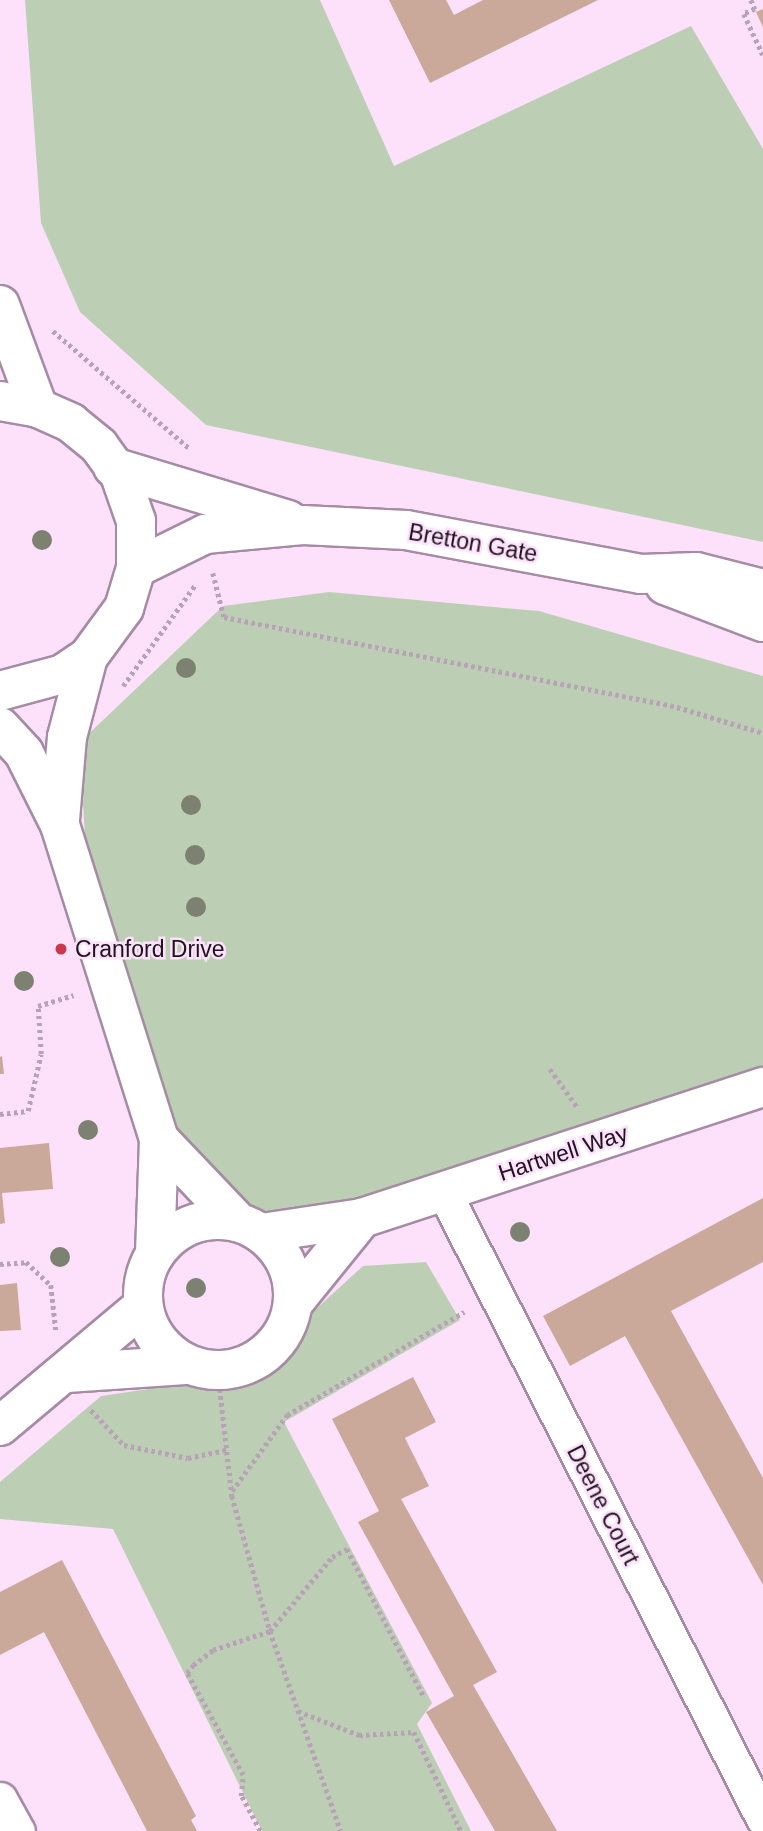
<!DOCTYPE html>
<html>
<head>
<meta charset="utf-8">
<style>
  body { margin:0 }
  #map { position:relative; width:763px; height:1831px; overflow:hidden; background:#fde1fb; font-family:Helvetica,sans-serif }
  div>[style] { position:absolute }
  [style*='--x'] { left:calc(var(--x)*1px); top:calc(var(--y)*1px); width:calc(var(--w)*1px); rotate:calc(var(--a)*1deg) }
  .green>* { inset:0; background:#bccfb5 }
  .building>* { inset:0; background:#caa89a }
  .path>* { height:4.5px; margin-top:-2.25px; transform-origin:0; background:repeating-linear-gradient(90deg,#b8a2b6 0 3.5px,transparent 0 7px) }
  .roads { filter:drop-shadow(2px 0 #a58ca4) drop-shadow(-2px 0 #a58ca4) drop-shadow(0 2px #a58ca4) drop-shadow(0 -2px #a58ca4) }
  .minor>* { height:33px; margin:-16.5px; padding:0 16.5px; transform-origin:16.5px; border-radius:16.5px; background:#fff }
  .tertiary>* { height:38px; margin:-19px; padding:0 19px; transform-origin:19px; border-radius:19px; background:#fff }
  .tertiary>.ring { margin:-19px; padding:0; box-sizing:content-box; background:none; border:38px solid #fff; border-radius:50% }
  .trees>* { width:20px; height:20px; margin:-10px; border-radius:50%; background:#7c8171 }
  .dots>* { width:19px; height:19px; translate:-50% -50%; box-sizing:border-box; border:4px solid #fde1fb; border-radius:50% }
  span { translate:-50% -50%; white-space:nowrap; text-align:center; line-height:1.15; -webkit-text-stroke:5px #fde1fb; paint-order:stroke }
  .street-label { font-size:23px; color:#1d141d }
  .poi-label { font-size:23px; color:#1d141d }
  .left { translate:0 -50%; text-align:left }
</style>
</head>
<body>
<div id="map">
  <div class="green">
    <div style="clip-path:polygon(25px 0,320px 0,394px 166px,691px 26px,763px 149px,763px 542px,206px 425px,80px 312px,41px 223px)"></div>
    <div style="clip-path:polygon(329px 592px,539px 611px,763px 676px,763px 1070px,358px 1202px,264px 1223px,169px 1132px,86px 851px,79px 743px,223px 606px)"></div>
    <div style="clip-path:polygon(426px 1262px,460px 1320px,284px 1422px,432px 1703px,417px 1724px,471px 1831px,262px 1831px,113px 1529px,0 1519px,0 1482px,101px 1396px,263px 1372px,305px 1319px,363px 1266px)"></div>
  </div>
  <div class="building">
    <div style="clip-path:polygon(389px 0,446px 0,454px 15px,483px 0,598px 0,430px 83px)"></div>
    <div style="clip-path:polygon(763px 9px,763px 27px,756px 12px)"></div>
    <div style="clip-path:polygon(2px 1056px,4px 1074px,0 1074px,0 1057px)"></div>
    <div style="clip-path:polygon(49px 1143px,53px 1189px,2px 1193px,5px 1223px,0 1224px,0 1148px)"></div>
    <div style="clip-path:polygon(763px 1198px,763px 1262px,671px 1311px,763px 1478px,763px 1585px,625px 1336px,570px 1366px,543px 1316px)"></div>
    <div style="clip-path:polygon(17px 1283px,21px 1330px,0 1331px,0 1285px)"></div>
    <div style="clip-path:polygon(413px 1377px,436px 1422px,405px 1438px,429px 1486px,401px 1499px,497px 1672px,473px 1685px,557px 1831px,495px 1831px,426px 1712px,454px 1696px,358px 1522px,379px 1511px,332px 1419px)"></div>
    <div style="clip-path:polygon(62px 1560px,196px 1816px,191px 1820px,197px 1831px,147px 1831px,44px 1632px,0 1655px,0 1592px)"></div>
  </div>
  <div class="path">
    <div style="--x:751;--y:0;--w:10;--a:66"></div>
    <div style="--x:755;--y:9;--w:12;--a:156"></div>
    <div style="--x:744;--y:14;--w:45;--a:65.1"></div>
    <div style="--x:53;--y:331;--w:179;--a:40.7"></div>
    <div style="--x:213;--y:573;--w:45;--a:76"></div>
    <div style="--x:224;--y:617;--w:462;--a:11.2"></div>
    <div style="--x:677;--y:707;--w:90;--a:16.8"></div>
    <div style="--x:123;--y:686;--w:124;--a:-54.5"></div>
    <div style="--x:550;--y:1069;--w:48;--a:54.3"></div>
    <div style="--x:0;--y:1114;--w:28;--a:-6"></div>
    <div style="--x:28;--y:1111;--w:58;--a:-77.2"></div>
    <div style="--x:41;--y:1054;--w:48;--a:-93.6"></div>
    <div style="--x:38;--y:1006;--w:37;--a:-17"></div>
    <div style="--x:0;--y:1264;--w:26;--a:-4"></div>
    <div style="--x:26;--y:1262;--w:34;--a:43"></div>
    <div style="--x:51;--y:1285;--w:45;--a:83.7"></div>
    <div style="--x:220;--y:1389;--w:108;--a:83.6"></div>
    <div style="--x:232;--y:1496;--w:140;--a:74.3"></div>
    <div style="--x:270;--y:1631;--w:212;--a:70.5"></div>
    <div style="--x:91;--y:1410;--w:48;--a:46.7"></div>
    <div style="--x:124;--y:1445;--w:65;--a:11.5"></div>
    <div style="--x:188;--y:1458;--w:40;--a:-12"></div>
    <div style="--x:232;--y:1491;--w:94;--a:-54.1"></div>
    <div style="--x:287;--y:1415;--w:205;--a:-30.2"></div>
    <div style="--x:298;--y:1711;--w:66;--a:21.5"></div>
    <div style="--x:359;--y:1735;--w:55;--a:-3.1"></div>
    <div style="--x:414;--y:1732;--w:110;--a:64.6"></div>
    <div style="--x:260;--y:1831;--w:40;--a:-118"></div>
    <div style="--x:241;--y:1796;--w:21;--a:-85"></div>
    <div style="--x:243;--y:1775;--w:116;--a:-118.8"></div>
    <div style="--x:187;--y:1673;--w:10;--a:-53"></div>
    <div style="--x:193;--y:1665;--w:25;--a:-37"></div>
    <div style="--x:213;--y:1650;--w:60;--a:-18.4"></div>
    <div style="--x:270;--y:1631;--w:97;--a:-50"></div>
    <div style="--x:332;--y:1557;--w:17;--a:-28"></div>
    <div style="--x:347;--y:1549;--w:165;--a:62.5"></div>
  </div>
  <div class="roads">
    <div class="minor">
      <div style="--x:444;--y:1192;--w:703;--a:63.03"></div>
      <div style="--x:0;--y:1799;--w:37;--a:61"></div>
    </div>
    <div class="tertiary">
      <div style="--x:0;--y:305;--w:110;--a:69.7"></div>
      <div style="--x:0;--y:401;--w:39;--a:10"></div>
      <div style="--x:38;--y:408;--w:36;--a:24"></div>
      <div style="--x:71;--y:423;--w:36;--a:39"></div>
      <div style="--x:99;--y:446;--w:36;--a:54"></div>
      <div style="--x:120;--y:475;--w:49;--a:70.8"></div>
      <div style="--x:136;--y:521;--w:47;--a:90"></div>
      <div style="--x:136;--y:568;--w:42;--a:106.7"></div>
      <div style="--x:124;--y:608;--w:61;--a:126.3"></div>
      <div style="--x:88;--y:657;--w:30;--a:146"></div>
      <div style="--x:63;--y:674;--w:65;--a:164.9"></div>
      <div style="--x:113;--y:467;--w:183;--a:16.8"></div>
      <div style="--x:136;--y:568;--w:77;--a:-26.2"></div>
      <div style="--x:205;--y:534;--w:98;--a:-5.2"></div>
      <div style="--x:303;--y:525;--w:103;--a:2.8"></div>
      <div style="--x:406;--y:530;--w:239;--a:10.6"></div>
      <div style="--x:641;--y:574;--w:55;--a:-2.1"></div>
      <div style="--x:696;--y:572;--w:69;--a:14.2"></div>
      <div style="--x:665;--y:585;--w:105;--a:20.7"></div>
      <div style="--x:0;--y:727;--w:35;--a:47"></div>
      <div style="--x:24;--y:753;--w:80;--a:63.4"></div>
      <div style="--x:60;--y:825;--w:329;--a:72.5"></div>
      <div style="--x:159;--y:1139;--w:115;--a:92"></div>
      <div style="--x:60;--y:820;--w:83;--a:-85.2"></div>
      <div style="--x:67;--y:737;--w:83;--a:-75.3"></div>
      <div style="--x:159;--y:1139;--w:115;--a:46.4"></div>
      <div class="ring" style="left:143px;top:1220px;width:112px;height:112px"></div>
      <div style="--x:262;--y:1233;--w:101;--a:-8.5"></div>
      <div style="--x:362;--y:1218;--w:422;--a:-18.1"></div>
      <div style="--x:294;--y:1302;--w:108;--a:-51"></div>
      <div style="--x:67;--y:1373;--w:122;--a:-3.8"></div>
      <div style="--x:0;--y:1426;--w:187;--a:-40"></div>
    </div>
  </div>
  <div class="trees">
    <div style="left:42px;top:540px"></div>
    <div style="left:186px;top:668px"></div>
    <div style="left:191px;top:805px"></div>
    <div style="left:195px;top:855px"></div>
    <div style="left:196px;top:907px"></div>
    <div style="left:24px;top:981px"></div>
    <div style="left:88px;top:1130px"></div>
    <div style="left:520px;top:1232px"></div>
    <div style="left:60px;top:1257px"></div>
    <div style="left:196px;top:1288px"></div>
  </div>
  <div class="dots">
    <div style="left:61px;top:949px;background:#ca394b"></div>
  </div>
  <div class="street-label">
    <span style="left:473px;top:543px;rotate:10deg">Bretton Gate</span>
    <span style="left:563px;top:1153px;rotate:-18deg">Hartwell Way</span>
    <span style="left:603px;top:1505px;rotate:63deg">Deene Court</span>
  </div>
  <div class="poi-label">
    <span class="left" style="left:75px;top:949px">Cranford Drive</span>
  </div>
</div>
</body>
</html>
